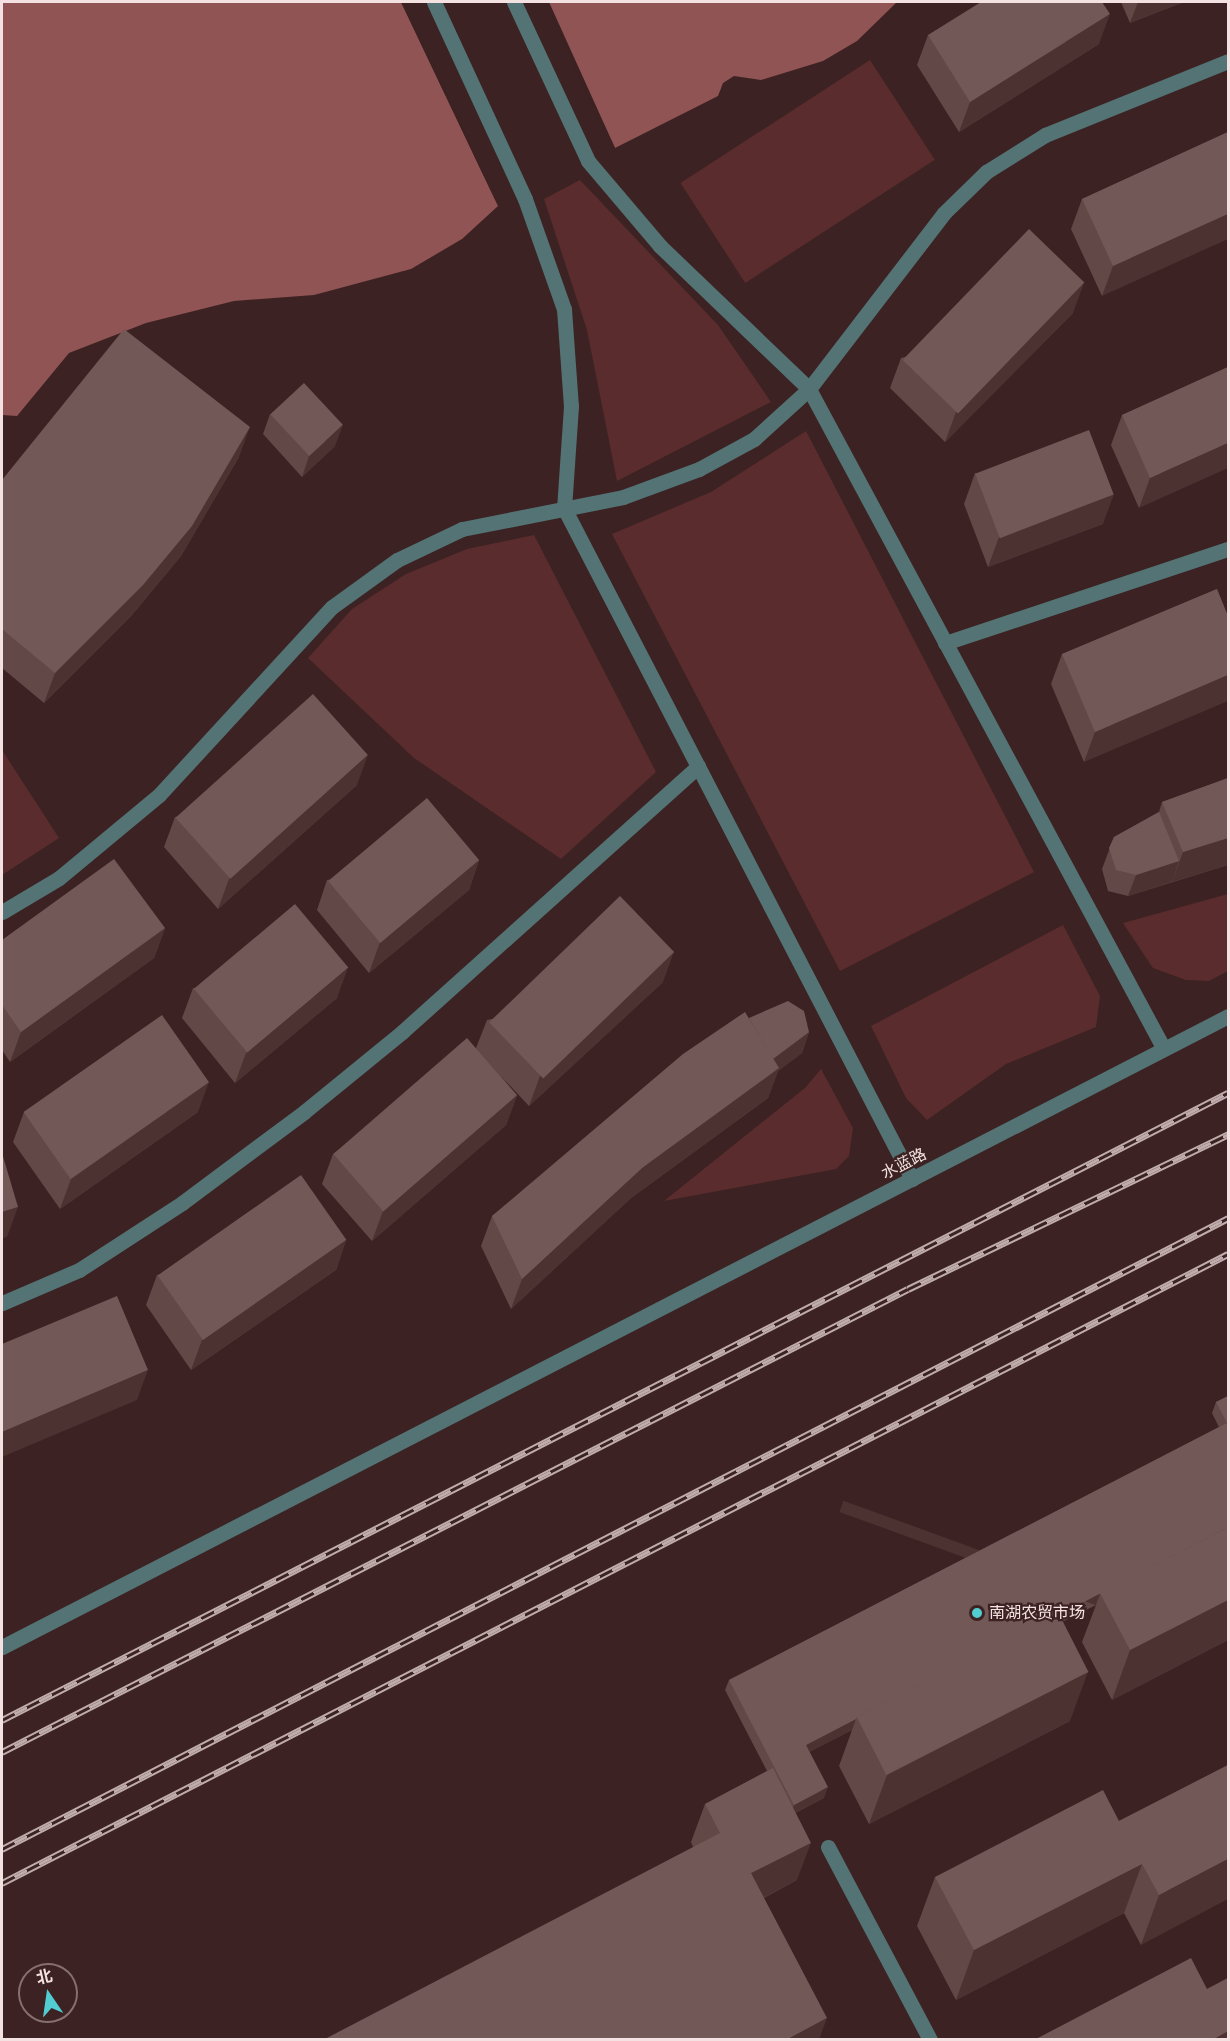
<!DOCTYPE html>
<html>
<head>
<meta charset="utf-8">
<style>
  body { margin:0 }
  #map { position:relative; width:1230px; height:2041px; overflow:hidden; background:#3c2222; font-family:"Source Sans 3","Noto Sans SC",sans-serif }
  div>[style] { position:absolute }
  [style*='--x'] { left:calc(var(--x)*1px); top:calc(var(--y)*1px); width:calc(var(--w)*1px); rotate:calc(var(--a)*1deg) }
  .green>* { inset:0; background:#5a2c2d; transform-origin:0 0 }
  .water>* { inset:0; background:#905454 }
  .pier>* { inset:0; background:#3c2222 }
  .minor>* { height:15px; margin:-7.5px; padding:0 7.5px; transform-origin:7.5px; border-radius:7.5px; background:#537374 }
  .rail>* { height:7px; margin-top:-3.5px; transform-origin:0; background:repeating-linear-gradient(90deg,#3c2222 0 14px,#c0acac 0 28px); box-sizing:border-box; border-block:2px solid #c0acac }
  .wall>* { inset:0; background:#624847 }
  .shaded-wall>* { inset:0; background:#4c3231; transform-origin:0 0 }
  .building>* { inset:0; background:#725857; transform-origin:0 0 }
  .dots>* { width:16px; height:16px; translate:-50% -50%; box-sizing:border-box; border:3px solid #3c2222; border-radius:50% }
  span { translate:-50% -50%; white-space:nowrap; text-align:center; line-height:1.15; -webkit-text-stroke:4.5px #3c2222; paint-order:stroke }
  .street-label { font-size:16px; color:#f4e2e2 }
  .poi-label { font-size:16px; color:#f4e2e2 }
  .left { translate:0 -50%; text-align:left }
  .frame { position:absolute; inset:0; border:3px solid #f4e2e2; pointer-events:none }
  .north { position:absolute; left:18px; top:1963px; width:60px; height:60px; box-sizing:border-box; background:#3c2222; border:2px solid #866f6f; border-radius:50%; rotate:347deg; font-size:16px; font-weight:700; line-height:24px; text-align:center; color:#f4e2e2 }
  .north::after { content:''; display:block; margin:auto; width:21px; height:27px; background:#52ccd1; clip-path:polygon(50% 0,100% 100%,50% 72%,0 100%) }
</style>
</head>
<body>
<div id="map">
  <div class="green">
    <div style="left:870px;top:60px;width:119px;height:226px;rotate:57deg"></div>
    <div style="clip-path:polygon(580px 180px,718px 325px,771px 402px,617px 481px,587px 330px,544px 199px)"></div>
    <div style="clip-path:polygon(806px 431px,1034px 872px,840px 971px,612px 534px,711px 492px)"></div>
    <div style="clip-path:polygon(534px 535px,656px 772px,561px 859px,414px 758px,308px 658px,352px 609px,406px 574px,467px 549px)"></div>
    <div style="clip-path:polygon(2px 750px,59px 838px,2px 875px)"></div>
    <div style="clip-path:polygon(1228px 894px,1228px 971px,1209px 981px,1186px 980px,1153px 968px,1123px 923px)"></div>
    <div style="clip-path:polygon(1063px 925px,1100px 996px,1096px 1027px,1006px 1064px,927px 1120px,906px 1098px,871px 1026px)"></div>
    <div style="clip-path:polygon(821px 1069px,853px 1128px,849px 1156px,836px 1169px,664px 1201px,805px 1088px)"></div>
  </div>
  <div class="water">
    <div style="clip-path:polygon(2px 2px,401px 2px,498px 206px,462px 239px,411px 269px,314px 295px,234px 301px,146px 323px,69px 353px,17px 416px,2px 415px)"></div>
    <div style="clip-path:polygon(549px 2px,897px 2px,857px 41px,823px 61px,761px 80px,734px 76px,723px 83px,718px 96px,615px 148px)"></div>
  </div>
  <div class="pier">
    <div style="clip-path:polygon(401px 2px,405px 2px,498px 206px)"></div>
    <div style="clip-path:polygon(546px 2px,615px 148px,612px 149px,546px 3px)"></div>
  </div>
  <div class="minor">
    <div style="--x:434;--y:2;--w:217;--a:65.2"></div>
    <div style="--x:525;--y:199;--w:117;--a:70.5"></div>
    <div style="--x:564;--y:309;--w:97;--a:85.9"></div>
    <div style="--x:571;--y:406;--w:102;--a:93.9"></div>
    <div style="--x:564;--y:508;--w:756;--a:62.59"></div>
    <div style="--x:514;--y:2;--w:175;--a:65"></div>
    <div style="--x:588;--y:161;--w:111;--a:49.7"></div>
    <div style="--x:660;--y:246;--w:207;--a:43.8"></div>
    <div style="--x:809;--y:389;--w:749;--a:61.73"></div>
    <div style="--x:945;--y:643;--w:298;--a:-18.4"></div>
    <div style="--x:2;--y:912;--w:66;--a:-30.8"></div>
    <div style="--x:59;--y:878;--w:130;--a:-39.7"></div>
    <div style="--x:159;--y:795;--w:255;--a:-47.4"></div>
    <div style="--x:332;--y:607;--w:80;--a:-35.9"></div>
    <div style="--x:397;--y:560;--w:72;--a:-25.5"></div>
    <div style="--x:462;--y:529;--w:164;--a:-11.2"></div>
    <div style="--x:623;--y:497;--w:81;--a:-20.2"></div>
    <div style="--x:699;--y:469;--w:63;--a:-28.6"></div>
    <div style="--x:754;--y:439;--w:74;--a:-42.3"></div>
    <div style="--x:809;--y:389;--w:222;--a:-52.5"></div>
    <div style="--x:944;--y:213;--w:59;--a:-44.3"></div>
    <div style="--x:986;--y:172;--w:70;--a:-32.1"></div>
    <div style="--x:1045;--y:135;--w:197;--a:-22"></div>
    <div style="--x:2;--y:1303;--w:84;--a:-23.2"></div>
    <div style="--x:79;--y:1270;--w:123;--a:-33"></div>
    <div style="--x:182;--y:1203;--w:152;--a:-36.7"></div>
    <div style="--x:304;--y:1112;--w:127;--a:-39.2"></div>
    <div style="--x:402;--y:1032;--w:398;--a:-41.9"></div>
    <div style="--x:2;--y:1647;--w:1379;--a:-27.23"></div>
    <div style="--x:828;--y:1847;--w:218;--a:62.1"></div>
  </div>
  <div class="rail">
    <div style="--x:2;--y:1720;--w:1377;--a:-27.09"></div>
    <div style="--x:2;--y:1752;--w:1017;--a:-27.07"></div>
    <div style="--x:908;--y:1289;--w:356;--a:-25.8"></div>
    <div style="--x:2;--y:1849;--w:1379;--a:-27.23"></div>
    <div style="--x:2;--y:1883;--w:1378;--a:-27.16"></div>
  </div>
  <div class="wall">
    <div style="clip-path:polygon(1121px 2px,1184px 2px,1130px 23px)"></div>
    <div style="clip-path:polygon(928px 35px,1099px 44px,959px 132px,917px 65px)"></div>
    <div style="clip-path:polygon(1228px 132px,1102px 296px,1071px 229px,1082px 199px)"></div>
    <div style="clip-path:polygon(1073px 313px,945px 442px,890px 388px,901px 358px)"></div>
    <div style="clip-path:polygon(1228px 367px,1139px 508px,1111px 445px,1122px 415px)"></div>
    <div style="clip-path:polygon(270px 414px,335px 446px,302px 477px,263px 434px)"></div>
    <div style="clip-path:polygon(239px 457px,181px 556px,132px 615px,44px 703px,2px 668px,2px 480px)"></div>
    <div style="clip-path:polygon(975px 473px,1103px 524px,988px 567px,964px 504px)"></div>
    <div style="clip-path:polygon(1217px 589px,1084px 762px,1051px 684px,1062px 654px)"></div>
    <div style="clip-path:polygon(1228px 778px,1228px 865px,1128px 896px,1108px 891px,1102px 869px,1114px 837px,1159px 812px,1162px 802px)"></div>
    <div style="clip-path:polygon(357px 785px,218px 909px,164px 847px,175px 817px)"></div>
    <div style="clip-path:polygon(479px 860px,469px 890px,369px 973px,317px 910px,327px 880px)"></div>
    <div style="clip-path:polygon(165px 928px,154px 958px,10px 1062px,2px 1050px,2px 940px)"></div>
    <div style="clip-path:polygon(663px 982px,529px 1106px,500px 1075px,517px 1095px,506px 1125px,372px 1241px,322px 1184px,333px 1154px,476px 1048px,487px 1020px)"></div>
    <div style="clip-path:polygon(193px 988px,337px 998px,235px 1083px,182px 1018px)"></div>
    <div style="clip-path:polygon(749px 1018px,809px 1032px,802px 1053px,778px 1071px,768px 1098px,631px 1198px,511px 1309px,481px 1246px,492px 1216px)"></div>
    <div style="clip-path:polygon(24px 1112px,198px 1112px,60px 1209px,13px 1142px)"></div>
    <div style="clip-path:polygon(346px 1240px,336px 1270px,191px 1370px,146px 1305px,157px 1275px)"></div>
    <div style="clip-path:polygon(1228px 1396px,1228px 1640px,1112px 1700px,1082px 1642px,1096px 1605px,1062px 1622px,1070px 1721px,869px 1824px,839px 1766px,852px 1730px,809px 1752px,824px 1798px,795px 1813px,797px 1880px,764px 1898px,693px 1847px,691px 1842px,705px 1804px,767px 1771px,725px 1690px,729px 1680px,1219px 1427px,1212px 1413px,1216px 1402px)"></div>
    <div style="clip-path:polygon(1228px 1765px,1141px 1945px,1124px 1913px,956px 2000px,917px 1926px,935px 1877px,1119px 1821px)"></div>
    <div style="clip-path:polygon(1228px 1978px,1228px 2040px,1034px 2040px,1207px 1989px)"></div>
  </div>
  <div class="shaded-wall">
    <div style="clip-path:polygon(1138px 2px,1184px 2px,1130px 23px)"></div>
    <div style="clip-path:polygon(1110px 14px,1099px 44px,959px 132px,970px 102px)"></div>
    <div style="clip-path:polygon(1228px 214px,1228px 239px,1102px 296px,1113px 266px)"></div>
    <div style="clip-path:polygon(1084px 283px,1073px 313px,945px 442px,956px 412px)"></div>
    <div style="clip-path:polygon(343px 425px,335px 446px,302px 477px,309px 456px)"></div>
    <div style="clip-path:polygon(250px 427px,239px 457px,181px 556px,132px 615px,44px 703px,55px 673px)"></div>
    <div style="clip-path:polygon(1228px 443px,1228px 468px,1139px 508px,1150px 478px)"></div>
    <div style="clip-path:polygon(1114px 494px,1103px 524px,988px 567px,999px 537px)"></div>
    <div style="clip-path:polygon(1228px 675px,1228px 701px,1084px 762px,1095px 732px)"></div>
    <div style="clip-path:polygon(368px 755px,357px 785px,218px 909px,229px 879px)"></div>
    <div style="clip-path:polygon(1228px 838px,1228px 865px,1172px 882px,1183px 852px)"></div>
    <div style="clip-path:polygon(479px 860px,469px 890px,369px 973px,380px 942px)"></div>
    <div style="clip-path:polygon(1179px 861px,1172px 882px,1128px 896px,1136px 875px)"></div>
    <div style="clip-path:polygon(165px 928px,154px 958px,10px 1062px,21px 1032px)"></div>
    <div style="clip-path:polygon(674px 952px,663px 982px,529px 1106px,540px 1076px)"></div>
    <div style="clip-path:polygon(348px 968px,337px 998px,235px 1083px,246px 1053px)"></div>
    <div style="clip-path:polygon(809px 1032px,802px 1053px,778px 1071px,768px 1098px,631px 1198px,511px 1309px,522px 1279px,642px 1168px,767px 1063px)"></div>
    <div style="clip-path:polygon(209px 1082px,198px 1112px,60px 1209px,71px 1179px)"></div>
    <div style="clip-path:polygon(517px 1095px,506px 1125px,372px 1241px,383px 1211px)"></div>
    <div style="clip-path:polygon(18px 1207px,7px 1237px,2px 1238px,2px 1212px)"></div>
    <div style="clip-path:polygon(346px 1240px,336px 1270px,191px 1370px,202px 1340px)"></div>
    <div style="clip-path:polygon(148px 1370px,137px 1400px,2px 1457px,2px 1432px)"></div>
    <div style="left:1100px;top:1594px;width:12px;height:273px;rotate:110deg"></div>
    <div style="clip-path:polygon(1228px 1600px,1228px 1640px,1112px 1700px,1130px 1650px)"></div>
    <div style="clip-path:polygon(1088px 1672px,1070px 1721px,869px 1824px,887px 1775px)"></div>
    <div style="clip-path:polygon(856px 1719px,852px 1730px,802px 1756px,806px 1745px)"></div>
    <div style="clip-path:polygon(828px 1787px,824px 1798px,790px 1815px,794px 1805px)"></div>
    <div style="clip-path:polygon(811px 1843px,797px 1880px,738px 1911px,751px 1873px)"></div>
    <div style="clip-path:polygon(1228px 1859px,1228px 1899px,1141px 1945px,1159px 1895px)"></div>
    <div style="clip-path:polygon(1142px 1864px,1124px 1913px,956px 2000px,974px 1950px)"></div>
    <div style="clip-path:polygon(827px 2018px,819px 2040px,786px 2040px)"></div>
    <div style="clip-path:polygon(1228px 2031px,1226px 2040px,1212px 2040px)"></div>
  </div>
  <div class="building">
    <div style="clip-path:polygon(981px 2px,1102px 2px,1110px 14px,970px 102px,928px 35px)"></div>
    <div style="clip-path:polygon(1228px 132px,1228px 214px,1113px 266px,1082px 199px)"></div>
    <div style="left:1029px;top:229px;width:77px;height:182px;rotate:44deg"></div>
    <div style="clip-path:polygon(124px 329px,250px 427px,192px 526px,143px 585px,55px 673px,2px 629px,2px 480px)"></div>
    <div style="clip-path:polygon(1228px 367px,1228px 443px,1150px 478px,1122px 415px)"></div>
    <div style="left:304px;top:383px;width:57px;height:46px;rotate:47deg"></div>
    <div style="left:1089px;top:430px;width:69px;height:122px;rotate:69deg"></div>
    <div style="clip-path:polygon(1217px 589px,1228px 616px,1228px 675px,1095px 732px,1062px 654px)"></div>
    <div style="left:313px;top:694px;width:82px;height:185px;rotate:48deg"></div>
    <div style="clip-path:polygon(1228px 778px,1228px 838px,1183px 852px,1162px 802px)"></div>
    <div style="left:427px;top:798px;width:81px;height:129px;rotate:50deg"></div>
    <div style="clip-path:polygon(1159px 812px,1179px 861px,1136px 875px,1116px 870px,1109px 848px,1114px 837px)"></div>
    <div style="clip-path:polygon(114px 859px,165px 928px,21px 1032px,2px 1005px,2px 940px)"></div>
    <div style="left:620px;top:896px;width:78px;height:182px;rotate:46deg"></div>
    <div style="left:295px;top:904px;width:83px;height:132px;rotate:50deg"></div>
    <div style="clip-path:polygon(788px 1001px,804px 1011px,809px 1032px,773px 1059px,749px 1018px)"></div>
    <div style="clip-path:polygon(745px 1012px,779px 1068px,642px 1168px,522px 1279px,492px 1216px,683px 1054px)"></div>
    <div style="left:162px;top:1015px;width:82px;height:169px;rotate:55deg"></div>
    <div style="left:467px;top:1038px;width:76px;height:177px;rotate:49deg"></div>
    <div style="clip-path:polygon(2px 1153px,18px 1207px,2px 1212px)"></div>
    <div style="left:301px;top:1175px;width:79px;height:175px;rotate:55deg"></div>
    <div style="clip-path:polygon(117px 1296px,148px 1370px,2px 1432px,2px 1344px)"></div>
    <div style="clip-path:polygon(1228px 1396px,1228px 1527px,1059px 1615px,857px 1717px,856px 1719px,806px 1745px,828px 1787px,794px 1805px,729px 1680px,1227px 1423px,1216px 1402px)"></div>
    <div style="clip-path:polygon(1228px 1527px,1228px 1600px,1130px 1650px,1100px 1593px)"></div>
    <div style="left:1059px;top:1614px;width:65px;height:227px;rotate:63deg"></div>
    <div style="clip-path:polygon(1228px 1765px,1228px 1859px,1159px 1895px,1142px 1864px,974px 1950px,935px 1877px,1103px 1790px,1119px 1821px)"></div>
    <div style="clip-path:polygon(773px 1768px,811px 1843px,751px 1873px,827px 2018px,786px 2040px,323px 2040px,720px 1833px,705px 1804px)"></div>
    <div style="clip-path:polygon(1191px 1958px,1207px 1989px,1228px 1978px,1228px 2031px,1212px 2040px,1034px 2040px)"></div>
  </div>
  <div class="dots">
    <div style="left:977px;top:1613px;background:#52ccd1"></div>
  </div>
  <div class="street-label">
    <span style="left:904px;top:1164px;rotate:-27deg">水蓝路</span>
  </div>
  <div class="poi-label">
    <span class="left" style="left:989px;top:1613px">南湖农贸市场</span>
  </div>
  <div class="frame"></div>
  <div class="north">北</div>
</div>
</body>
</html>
